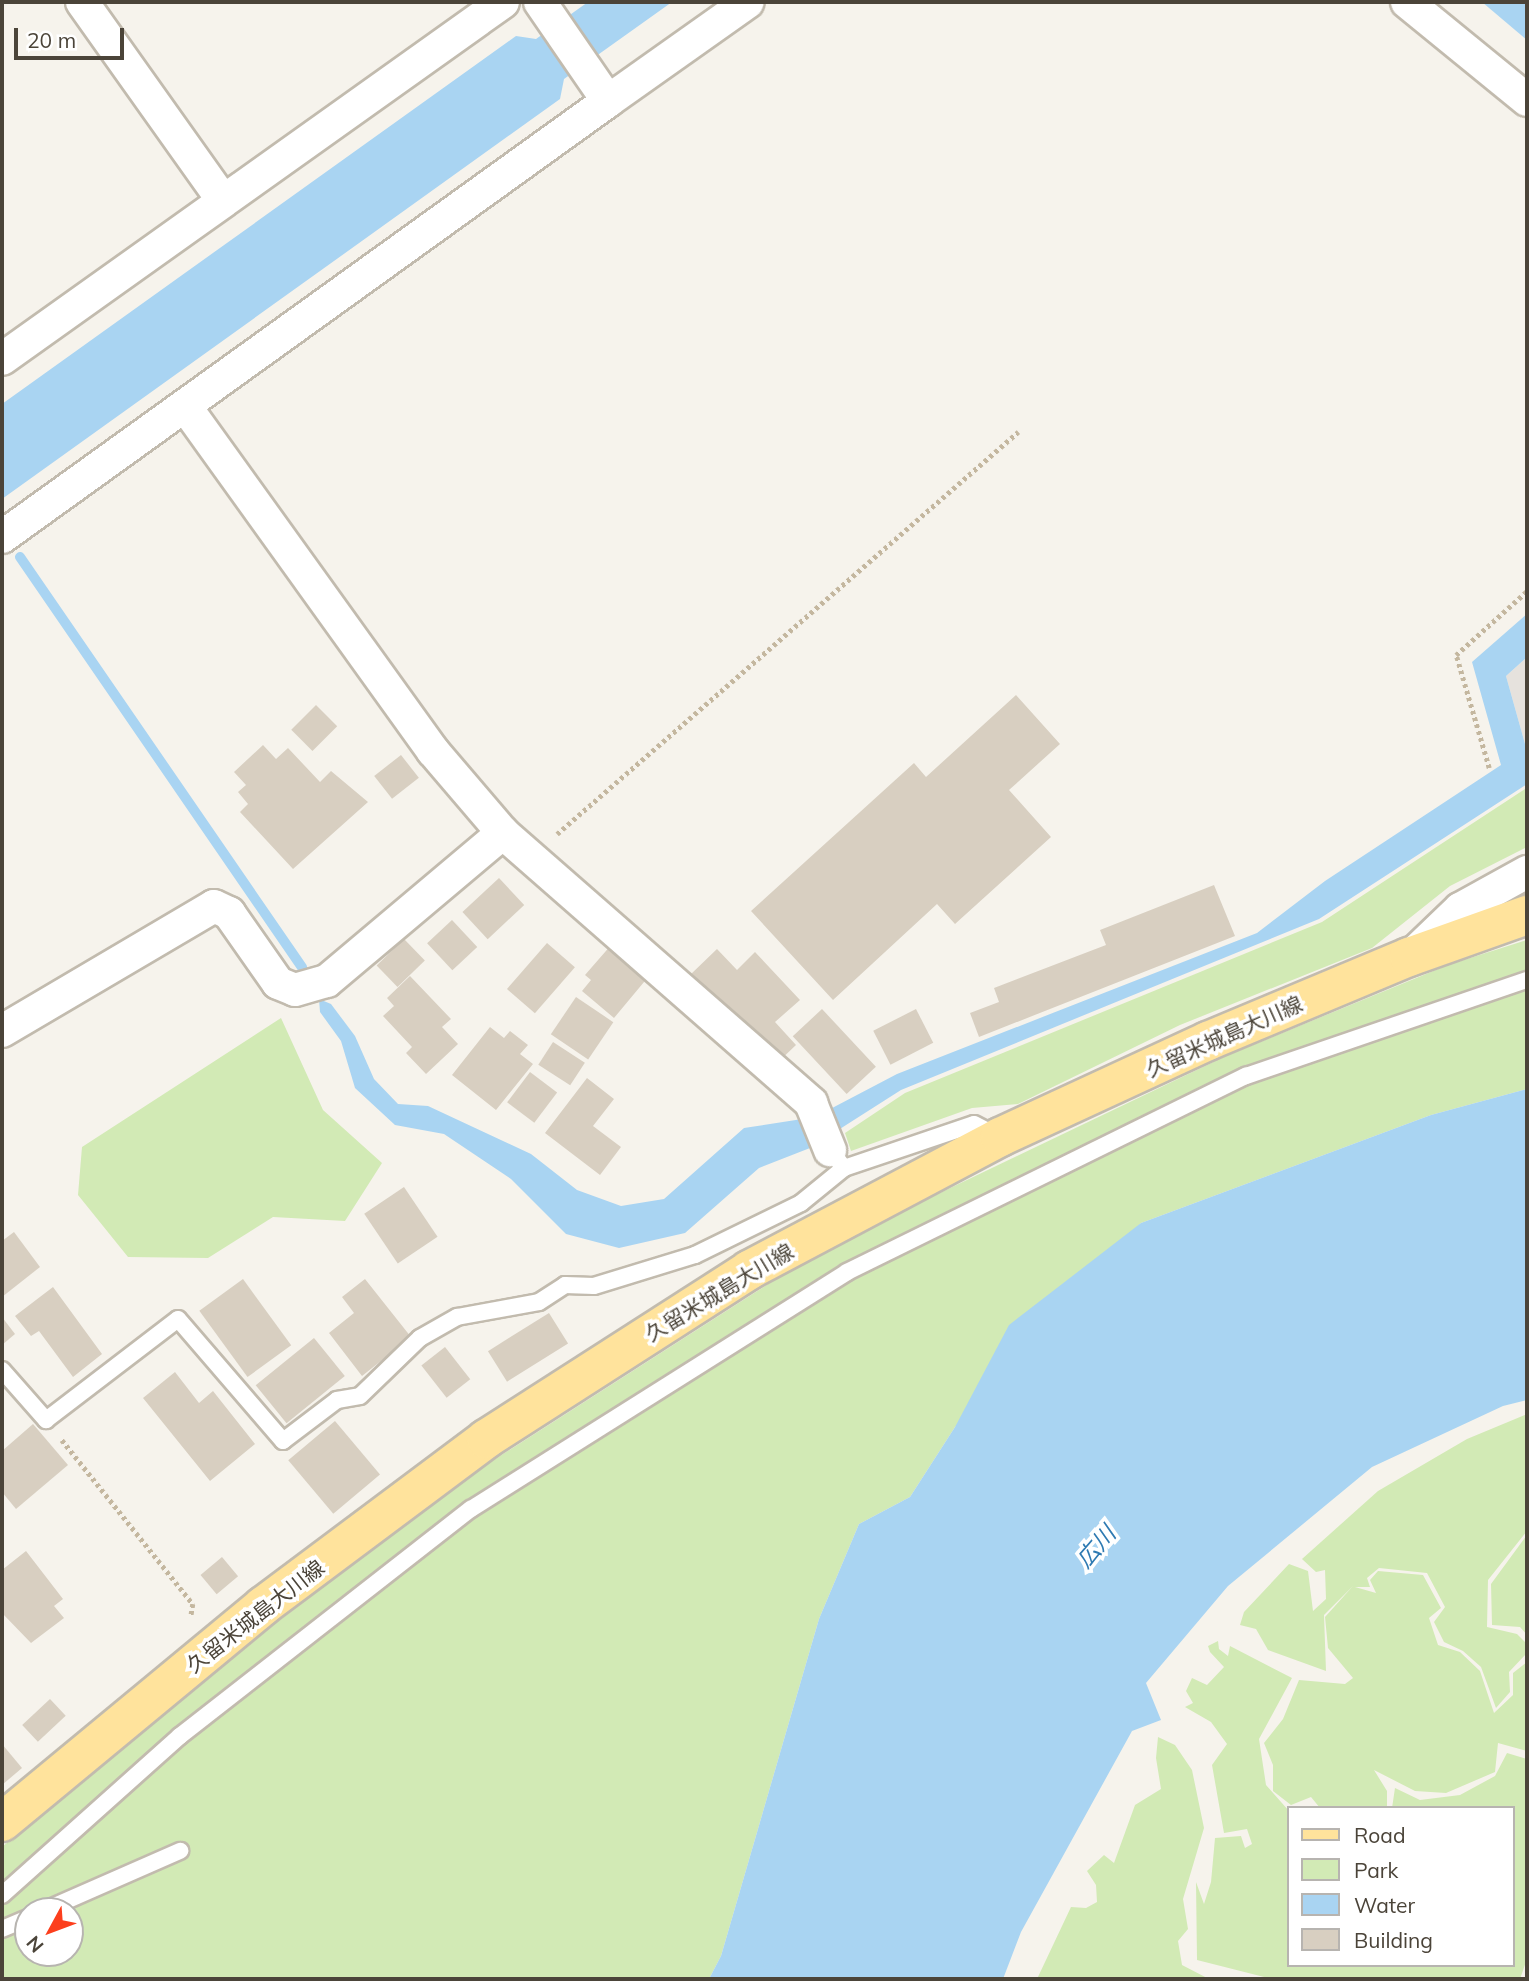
<!DOCTYPE html>
<html>
<head>
<meta charset="utf-8">
<style>
  body { margin:0 }
  #map { position:relative; width:1529px; height:1981px; overflow:hidden; background:#f6f3ec; font-family:Mulish,"Noto Sans JP",sans-serif }
  div>[style] { position:absolute }
  [style*='--x'] { left:calc(var(--x)*1px); top:calc(var(--y)*1px); width:calc(var(--w)*1px); rotate:calc(var(--a)*1deg) }
  .industrial>* { inset:0; background:#e6e2dd }
  .green>* { inset:0; background:#d2eab5 }
  .water>* { inset:0; background:#a9d4f2 }
  .stream>* { height:10px; margin:-5px; padding:0 5px; transform-origin:5px; border-radius:5px; background:#a9d4f2 }
  .building>* { inset:0; background:#d8cfc1; transform-origin:0 0 }
  .path>* { height:4.5px; margin-top:-2.25px; transform-origin:0; background:repeating-linear-gradient(90deg,#c4b79f 0 3.5px,transparent 0 7px) }
  .roads { filter:drop-shadow(2px 0 #c2bbae) drop-shadow(-2px 0 #c2bbae) drop-shadow(0 2px #c2bbae) drop-shadow(0 -2px #c2bbae) }
  .lane>* { height:16px; margin:-8px; padding:0 8px; transform-origin:8px; border-radius:8px; background:#fff }
  .street>* { height:32px; margin:-16px; padding:0 16px; transform-origin:16px; border-radius:16px; background:#fff }
  .primary>* { height:38px; margin:-19px; padding:0 19px; transform-origin:19px; border-radius:19px; background:#ffe39c }
  span { translate:-50% -50%; white-space:nowrap; text-align:center; line-height:1.15; -webkit-text-stroke:7px #fff; paint-order:stroke }
  .street-label { font-size:21px; color:#4b4439 }
  .water-label { font-size:23px; color:#2e7ab2; font-style:italic }
  .frame { position:absolute; inset:0; border:4px solid #4b4439; pointer-events:none }
  .legend { position:absolute; left:1287px; top:1806px; width:228px; height:161px; box-sizing:border-box; background:#fff; border:2px solid #b7b4b0; margin:0; padding:9px 12px; list-style:none; font-size:21px; color:#4b4439 }
  .legend li { display:flex; align-items:center; gap:14px; height:35px }
  .legend b { width:35px; border:2px solid #b7b4b0 }
  .north { position:absolute; left:14px; top:1897px; width:70px; height:70px; box-sizing:border-box; background:#fff; border:2px solid #b7b4b0; border-radius:50%; rotate:229deg; font-size:19px; font-weight:700; line-height:28px; text-align:center; color:#4b4439 }
  .north::after { content:''; display:block; margin:auto; width:24px; height:32px; background:#fc3f1d; clip-path:polygon(50% 0,100% 100%,50% 72%,0 100%) }
  .scale { position:absolute; left:14px; top:28px; width:110px; height:32px; box-sizing:border-box; border:4px solid #4b4439; border-top:0; padding-left:9px; font-size:21px; line-height:24px; white-space:nowrap; color:#4b4439; -webkit-text-stroke:5px #fff; paint-order:stroke }
</style>
</head>
<body>
<div id="map">
  <div class="industrial">
    <div style="clip-path:polygon(1527px 657px,1527px 751px,1506px 676px)"></div>
  </div>
  <div class="green">
    <div style="clip-path:polygon(1525px 789px,1527px 847px,1450px 886px,1372px 948px,1180px 1025px,1018px 1104px,972px 1108px,851px 1151px,845px 1133px,905px 1093px,1322px 922px)"></div>
    <div style="clip-path:polygon(evenodd,1527px 940px,1527px 1089px,1431px 1115px,1141px 1223px,955px 1427px,910px 1497px,859px 1524px,819px 1619px,721px 1956px,709px 1979px,2px 1979px,2px 1847px,150px 1720px,461px 1481px,823px 1249px,1226px 1056px,1448px 965px,1527px 940px,28px 1911px,70px 1911px,70px 1953px,28px 1953px,28px 1911px)"></div>
    <div style="clip-path:polygon(281px 1018px,323px 1110px,382px 1163px,345px 1221px,273px 1217px,208px 1258px,128px 1257px,78px 1195px,82px 1147px)"></div>
    <div style="clip-path:polygon(1527px 1414px,1527px 1531px,1488px 1580px,1487px 1627px,1517px 1634px,1527px 1644px,1527px 1653px,1509px 1672px,1510px 1692px,1496px 1708px,1481px 1667px,1463px 1651px,1444px 1642px,1434px 1622px,1445px 1607px,1427px 1573px,1379px 1568px,1367px 1578px,1370px 1587px,1355px 1587px,1376px 1593px,1370px 1580px,1378px 1571px,1423px 1575px,1441px 1608px,1429px 1618px,1438px 1645px,1460px 1652px,1480px 1671px,1494px 1713px,1513px 1695px,1513px 1673px,1527px 1662px,1527px 1751px,1498px 1743px,1495px 1772px,1446px 1793px,1415px 1791px,1374px 1770px,1387px 1791px,1387px 1808px,1320px 1808px,1311px 1797px,1291px 1805px,1273px 1791px,1273px 1765px,1264px 1743px,1283px 1719px,1299px 1680px,1345px 1684px,1353px 1678px,1328px 1648px,1325px 1617px,1353px 1586px,1324px 1615px,1326px 1671px,1268px 1650px,1256px 1629px,1240px 1625px,1244px 1612px,1289px 1564px,1308px 1571px,1313px 1611px,1326px 1599px,1325px 1570px,1316px 1572px,1302px 1559px,1378px 1491px,1467px 1439px)"></div>
    <div style="clip-path:polygon(1527px 1535px,1527px 1635px,1520px 1627px,1492px 1625px,1491px 1584px)"></div>
    <div style="clip-path:polygon(1218px 1641px,1219px 1649px,1228px 1656px,1230px 1646px,1292px 1678px,1259px 1739px,1266px 1785px,1289px 1811px,1289px 1965px,1513px 1965px,1513px 1808px,1392px 1808px,1395px 1788px,1420px 1800px,1460px 1795px,1495px 1776px,1507px 1753px,1527px 1759px,1527px 1959px,1520px 1979px,1272px 1979px,1197px 1960px,1196px 1882px,1204px 1904px,1211px 1882px,1215px 1838px,1241px 1836px,1245px 1848px,1252px 1844px,1247px 1829px,1224px 1833px,1212px 1765px,1227px 1744px,1211px 1722px,1185px 1707px,1193px 1703px,1186px 1691px,1192px 1678px,1207px 1685px,1224px 1667px,1210px 1652px,1208px 1646px)"></div>
    <div style="clip-path:polygon(1158px 1737px,1175px 1745px,1192px 1770px,1204px 1828px,1183px 1899px,1188px 1929px,1178px 1941px,1182px 1965px,1209px 1979px,1037px 1979px,1071px 1907px,1086px 1908px,1097px 1902px,1096px 1885px,1087px 1871px,1104px 1855px,1114px 1863px,1135px 1805px,1161px 1789px,1156px 1758px)"></div>
  </div>
  <div class="water">
    <div style="clip-path:polygon(588px 2px,672px 2px,564px 79px,560px 99px,2px 499px,2px 404px,516px 36px,536px 39px)"></div>
    <div style="clip-path:polygon(1482px 2px,1527px 2px,1527px 40px)"></div>
    <div style="clip-path:polygon(1527px 614px,1527px 657px,1506px 676px,1527px 751px,1527px 784px,1319px 919px,901px 1090px,810px 1148px,759px 1168px,685px 1233px,619px 1248px,566px 1234px,511px 1179px,444px 1134px,395px 1125px,355px 1088px,341px 1041px,320px 1012px,319px 999px,331px 1004px,355px 1036px,374px 1079px,398px 1104px,428px 1106px,531px 1154px,577px 1190px,621px 1206px,664px 1199px,744px 1128px,815px 1117px,897px 1074px,1257px 933px,1325px 881px,1501px 765px,1472px 662px)"></div>
    <div style="clip-path:polygon(1527px 1089px,1527px 1400px,1503px 1406px,1372px 1467px,1228px 1586px,1146px 1683px,1161px 1720px,1132px 1731px,1021px 1932px,1003px 1979px,709px 1979px,721px 1956px,819px 1619px,859px 1524px,910px 1497px,955px 1427px,1009px 1325px,1141px 1223px,1431px 1115px)"></div>
  </div>
  <div class="stream">
    <div style="--x:20;--y:557;--w:498;--a:55.5"></div>
  </div>
  <div class="building">
    <div style="clip-path:polygon(1016px 695px,1060px 744px,1009px 790px,1051px 837px,955px 924px,937px 904px,833px 1000px,751px 911px,914px 763px,926px 777px)"></div>
    <div style="left:316px;top:705px;width:30px;height:35px;rotate:45deg"></div>
    <div style="clip-path:polygon(263px 745px,276px 759px,288px 748px,320px 782px,331px 771px,368px 802px,293px 869px,240px 812px,248px 804px,238px 792px,246px 785px,234px 772px)"></div>
    <div style="left:401px;top:755px;width:29px;height:34px;rotate:52deg"></div>
    <div style="left:499px;top:878px;width:37px;height:50px;rotate:47deg"></div>
    <div style="clip-path:polygon(1214px 885px,1235px 936px,979px 1037px,970px 1013px,999px 1002px,994px 988px,1106px 945px,1100px 930px)"></div>
    <div style="left:452px;top:920px;width:37px;height:34px;rotate:47deg"></div>
    <div style="left:404px;top:939px;width:30px;height:38px;rotate:46deg"></div>
    <div style="left:547px;top:943px;width:37px;height:61px;rotate:41deg"></div>
    <div style="clip-path:polygon(612px 944px,649px 976px,614px 1018px,582px 991px,591px 980px,585px 975px)"></div>
    <div style="clip-path:polygon(717px 949px,737px 970px,755px 952px,800px 1000px,775px 1022px,796px 1045px,775px 1065px,690px 975px)"></div>
    <div style="clip-path:polygon(410px 976px,451px 1019px,442px 1027px,458px 1044px,426px 1074px,406px 1053px,412px 1047px,383px 1016px,394px 1006px,387px 998px)"></div>
    <div style="left:576px;top:997px;width:45px;height:45px;rotate:34deg"></div>
    <div style="left:822px;top:1009px;width:79px;height:40px;rotate:47deg"></div>
    <div style="left:916px;top:1009px;width:38px;height:48px;rotate:63deg"></div>
    <div style="clip-path:polygon(490px 1027px,504px 1038px,510px 1031px,528px 1045px,520px 1054px,533px 1064px,496px 1110px,452px 1075px)"></div>
    <div style="left:553px;top:1042px;width:38px;height:27px;rotate:33deg"></div>
    <div style="left:530px;top:1072px;width:34px;height:38px;rotate:37deg"></div>
    <div style="clip-path:polygon(587px 1078px,614px 1099px,593px 1126px,621px 1147px,600px 1175px,545px 1133px)"></div>
    <div style="left:404px;top:1187px;width:60px;height:48px;rotate:56deg"></div>
    <div style="clip-path:polygon(14px 1232px,40px 1267px,2px 1297px,2px 1241px)"></div>
    <div style="left:243px;top:1279px;width:82px;height:54px;rotate:54deg"></div>
    <div style="clip-path:polygon(365px 1279px,411px 1337px,362px 1376px,329px 1333px,354px 1313px,342px 1297px)"></div>
    <div style="clip-path:polygon(53px 1287px,102px 1354px,73px 1377px,39px 1331px,31px 1336px,15px 1316px)"></div>
    <div style="left:549px;top:1313px;width:36px;height:72px;rotate:58deg"></div>
    <div style="clip-path:polygon(2px 1317px,15px 1334px,2px 1345px)"></div>
    <div style="left:314px;top:1338px;width:49px;height:75px;rotate:51deg"></div>
    <div style="left:445px;top:1347px;width:41px;height:30px;rotate:52deg"></div>
    <div style="clip-path:polygon(175px 1372px,199px 1403px,213px 1391px,255px 1444px,210px 1481px,143px 1398px)"></div>
    <div style="left:335px;top:1421px;width:70px;height:61px;rotate:50deg"></div>
    <div style="clip-path:polygon(33px 1424px,68px 1465px,16px 1509px,2px 1492px,2px 1451px)"></div>
    <div style="clip-path:polygon(26px 1551px,63px 1599px,54px 1606px,64px 1618px,31px 1643px,2px 1613px,2px 1570px)"></div>
    <div style="left:222px;top:1557px;width:25px;height:28px;rotate:50deg"></div>
    <div style="left:50px;top:1699px;width:23px;height:38px;rotate:47deg"></div>
    <div style="clip-path:polygon(2px 1744px,22px 1768px,2px 1785px)"></div>
  </div>
  <div class="path">
    <div style="--x:1489;--y:768;--w:118;--a:-106.3"></div>
    <div style="--x:1456;--y:655;--w:96;--a:-42"></div>
    <div style="--x:557;--y:834;--w:612;--a:-41.09"></div>
    <div style="--x:62;--y:1440;--w:210;--a:51.4"></div>
    <div style="--x:193;--y:1604;--w:12;--a:99"></div>
  </div>
  <div class="roads">
    <div class="lane">
      <div style="--x:838;--y:1160;--w:10;--a:53"></div>
      <div style="--x:844;--y:1168;--w:137;--a:-18.7"></div>
      <div style="--x:974;--y:1124;--w:27;--a:27"></div>
      <div style="--x:2;--y:1370;--w:67;--a:48.7"></div>
      <div style="--x:46;--y:1420;--w:166;--a:-37.4"></div>
      <div style="--x:178;--y:1319;--w:161;--a:49.3"></div>
      <div style="--x:283;--y:1441;--w:68;--a:-37.2"></div>
      <div style="--x:337;--y:1400;--w:23;--a:-10"></div>
      <div style="--x:360;--y:1396;--w:83;--a:-44"></div>
      <div style="--x:420;--y:1338;--w:43;--a:-29.6"></div>
      <div style="--x:457;--y:1317;--w:83;--a:-10.4"></div>
      <div style="--x:539;--y:1302;--w:31;--a:-33"></div>
      <div style="--x:565;--y:1285;--w:29;--a:2"></div>
      <div style="--x:594;--y:1286;--w:106;--a:-17.1"></div>
      <div style="--x:695;--y:1255;--w:118;--a:-26.1"></div>
      <div style="--x:801;--y:1203;--w:55;--a:-39.1"></div>
      <div style="--x:2;--y:1895;--w:239;--a:-41.8"></div>
      <div style="--x:180;--y:1736;--w:369;--a:-38"></div>
      <div style="--x:471;--y:1509;--w:444;--a:-32.2"></div>
      <div style="--x:847;--y:1272;--w:445;--a:-26.2"></div>
      <div style="--x:1246;--y:1076;--w:297;--a:-18.9"></div>
      <div style="--x:43;--y:1911;--w:150;--a:-23.7"></div>
      <div style="--x:2;--y:1929;--w:28;--a:-23"></div>
    </div>
    <div class="street">
      <div style="--x:82;--y:2;--w:242;--a:54.6"></div>
      <div style="--x:1407;--y:2;--w:155;--a:39.2"></div>
      <div style="--x:608;--y:101;--w:171;--a:-35.3"></div>
      <div style="--x:2;--y:359;--w:615;--a:-35.47"></div>
      <div style="--x:185;--y:406;--w:425;--a:54.3"></div>
      <div style="--x:433;--y:751;--w:108;--a:49.5"></div>
      <div style="--x:503;--y:833;--w:410;--a:41.2"></div>
      <div style="--x:811;--y:1103;--w:51;--a:68"></div>
      <div style="--x:2;--y:537;--w:747;--a:-35.73"></div>
      <div style="--x:608;--y:101;--w:120;--a:-124.5"></div>
      <div style="--x:1413;--y:954;--w:65;--a:-43.8"></div>
      <div style="--x:1460;--y:909;--w:77;--a:-28.9"></div>
      <div style="--x:2;--y:1031;--w:246;--a:-30.5"></div>
      <div style="--x:214;--y:906;--w:17;--a:25"></div>
      <div style="--x:229;--y:913;--w:85;--a:55"></div>
      <div style="--x:278;--y:983;--w:18;--a:22"></div>
      <div style="--x:295;--y:990;--w:33;--a:-16"></div>
      <div style="--x:327;--y:981;--w:230;--a:-40.1"></div>
    </div>
    <div class="primary">
      <div style="--x:2;--y:1822;--w:339;--a:-39.6"></div>
      <div style="--x:263;--y:1606;--w:279;--a:-36.8"></div>
      <div style="--x:486;--y:1439;--w:313;--a:-32.7"></div>
      <div style="--x:749;--y:1270;--w:284;--a:-27.9"></div>
      <div style="--x:1000;--y:1137;--w:229;--a:-24.8"></div>
      <div style="--x:1208;--y:1041;--w:218;--a:-22.7"></div>
      <div style="--x:1409;--y:957;--w:125;--a:-19.6"></div>
    </div>
  </div>
  <div class="street-label">
    <span style="left:1224px;top:1036px;rotate:-24deg">久留米城島大川線</span>
    <span style="left:719px;top:1292px;rotate:-31deg">久留米城島大川線</span>
    <span style="left:255px;top:1616px;rotate:-38deg">久留米城島大川線</span>
  </div>
  <div class="water-label">
    <span style="left:1096px;top:1547px;rotate:-49deg">広川</span>
  </div>
  <div class="frame"></div>
  <ul class="legend">
  <li><b style="height:9px;background:#ffe39c"></b>Road</li>
  <li><b style="height:19px;background:#d2eab5"></b>Park</li>
  <li><b style="height:19px;background:#a9d4f2"></b>Water</li>
  <li><b style="height:19px;background:#d8cfc1"></b>Building</li>
  </ul>
  <div class="north">N</div>
  <div class="scale">20 m</div>
</div>
</body>
</html>
